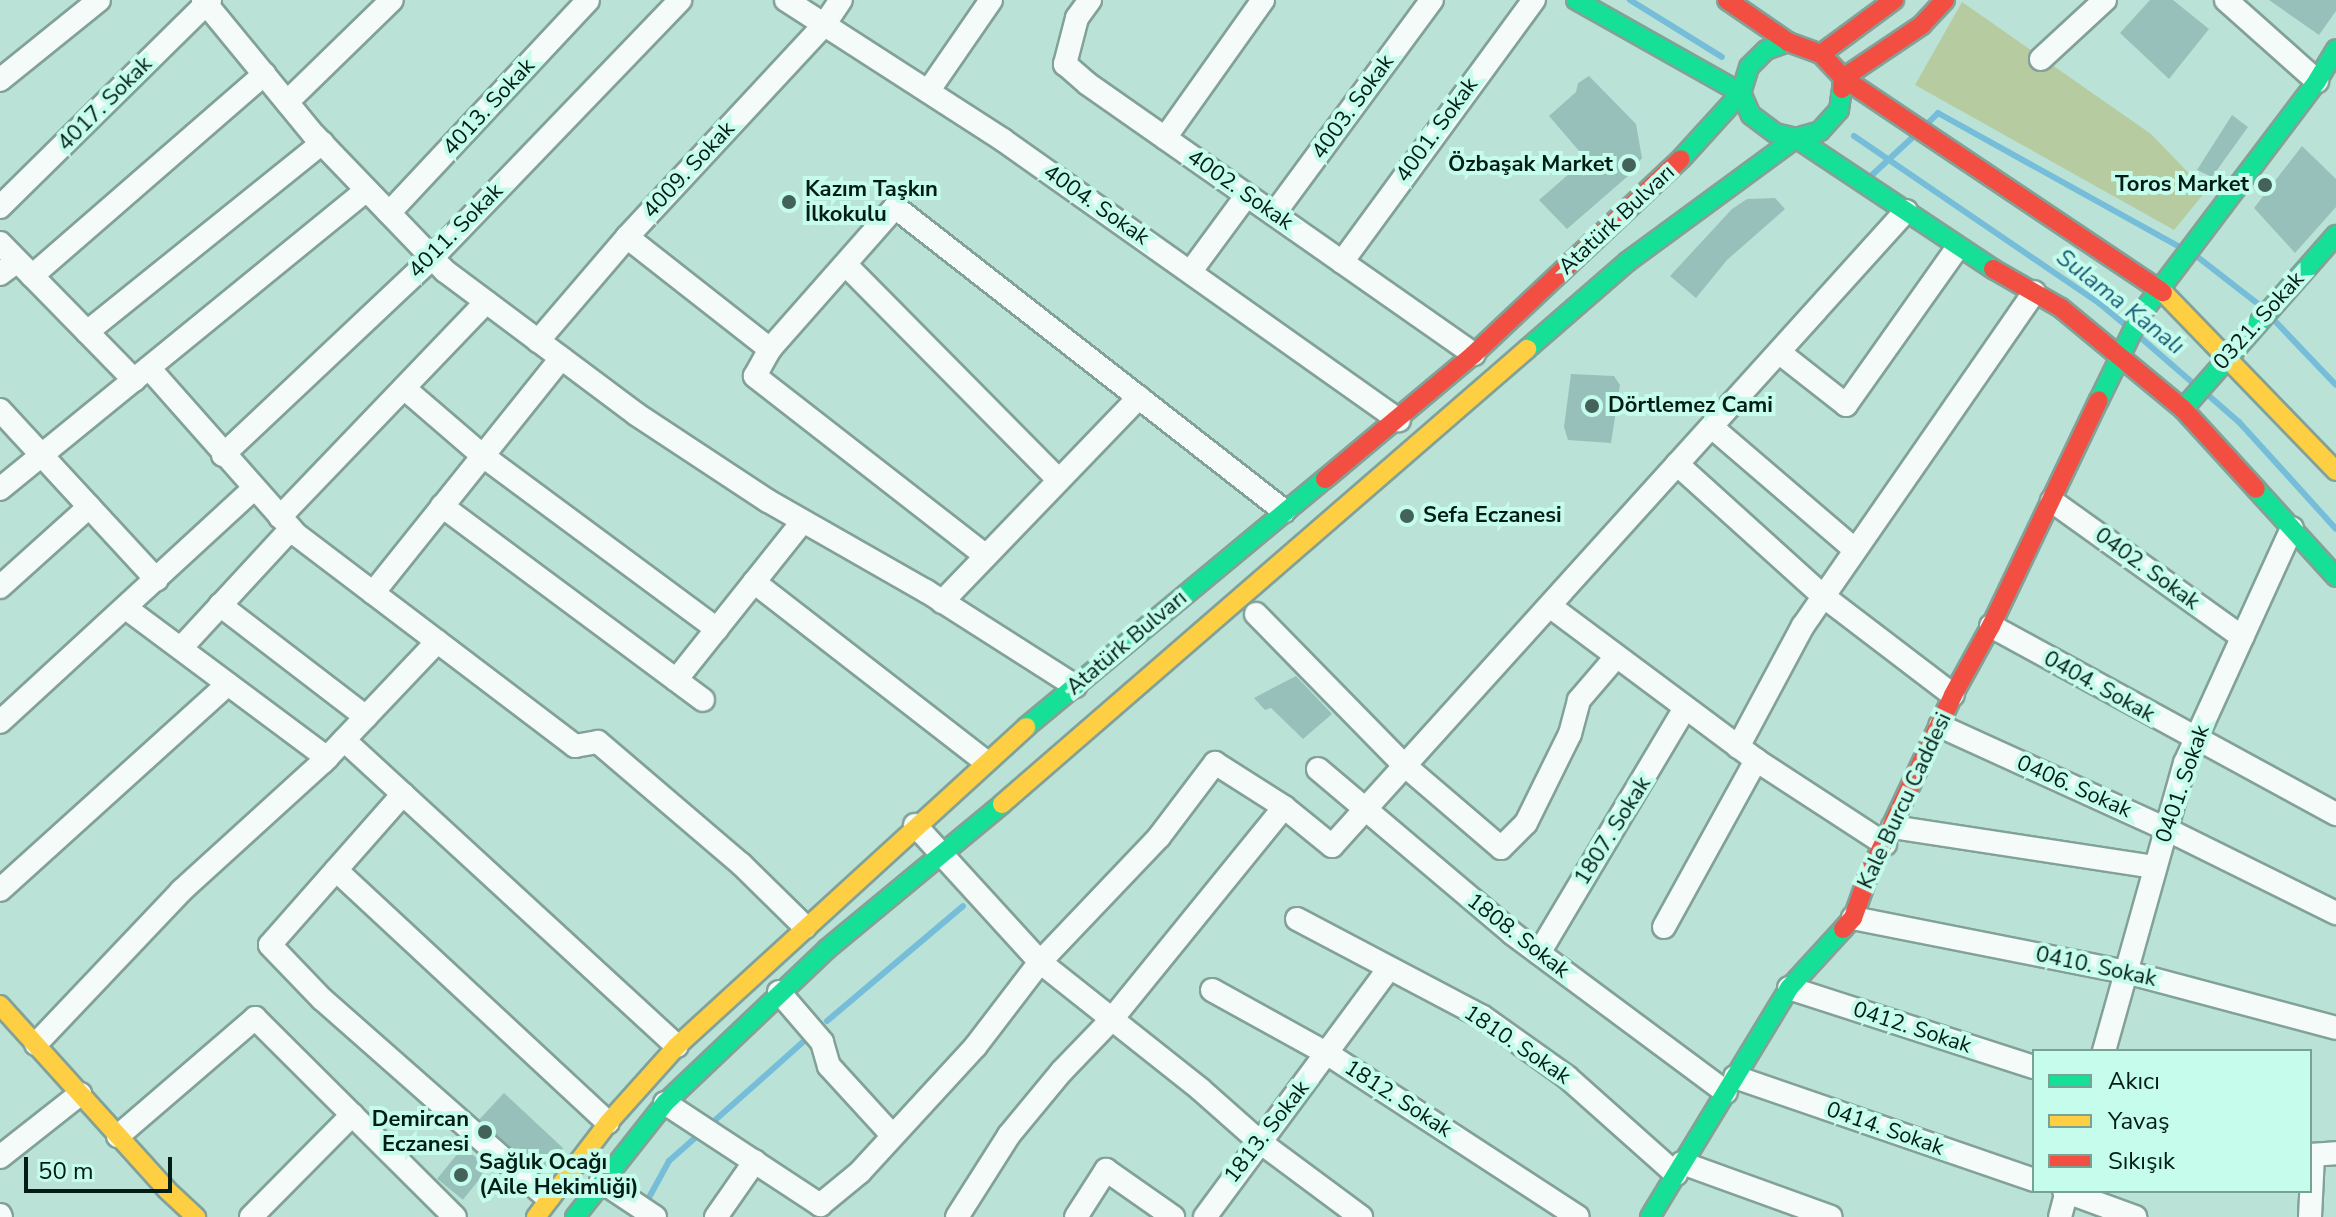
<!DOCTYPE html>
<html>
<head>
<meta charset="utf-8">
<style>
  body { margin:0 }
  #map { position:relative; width:2336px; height:1217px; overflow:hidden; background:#bbe2d7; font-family:"Nunito Sans",sans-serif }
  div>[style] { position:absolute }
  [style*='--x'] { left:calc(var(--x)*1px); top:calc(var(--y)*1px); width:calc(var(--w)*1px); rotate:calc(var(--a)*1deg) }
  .green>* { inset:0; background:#b6cb9f }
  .stream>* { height:6px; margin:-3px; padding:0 3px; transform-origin:3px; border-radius:3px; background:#76bdd9 }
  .building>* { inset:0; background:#98c0bb; transform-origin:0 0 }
  .roads { filter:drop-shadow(2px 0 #82a198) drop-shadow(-2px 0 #82a198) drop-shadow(0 2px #82a198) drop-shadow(0 -2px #82a198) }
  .street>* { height:22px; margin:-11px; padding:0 11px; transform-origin:11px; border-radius:11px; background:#f5fbf9 }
  .fast>* { height:18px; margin:-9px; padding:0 9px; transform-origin:9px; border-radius:9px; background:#16e098 }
  .slow>* { height:18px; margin:-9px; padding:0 9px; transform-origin:9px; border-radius:9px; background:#ffcf43 }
  .jam>* { height:18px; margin:-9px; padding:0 9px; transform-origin:9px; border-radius:9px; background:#f24e42 }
  .dots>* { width:22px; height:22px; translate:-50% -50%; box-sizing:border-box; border:4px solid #c5fceb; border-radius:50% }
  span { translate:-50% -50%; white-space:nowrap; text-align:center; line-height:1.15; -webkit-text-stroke:8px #c5fceb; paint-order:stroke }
  .street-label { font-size:22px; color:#011d16 }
  .poi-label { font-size:22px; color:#011d16; font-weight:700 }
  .right { translate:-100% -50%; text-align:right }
  .left { translate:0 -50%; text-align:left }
  .water-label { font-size:24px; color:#1a5b7a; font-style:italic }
  .legend { position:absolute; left:2032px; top:1049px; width:280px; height:144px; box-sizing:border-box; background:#c5fceb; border:2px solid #77a396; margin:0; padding:10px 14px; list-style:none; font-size:24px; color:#011d16 }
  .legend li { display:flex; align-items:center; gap:16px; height:40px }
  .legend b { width:40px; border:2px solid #77a396 }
  .scale { position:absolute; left:24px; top:1157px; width:148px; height:36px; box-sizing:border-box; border:4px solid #011d16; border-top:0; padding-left:10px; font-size:24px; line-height:28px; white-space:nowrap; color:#011d16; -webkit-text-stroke:6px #c5fceb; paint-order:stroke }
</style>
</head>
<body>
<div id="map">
  <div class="green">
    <div style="clip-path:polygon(1962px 2px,2151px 134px,2206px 191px,2174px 230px,1915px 85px)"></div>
  </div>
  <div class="stream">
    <div style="--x:1630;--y:0;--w:108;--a:31.8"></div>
    <div style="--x:1928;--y:123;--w:14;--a:-45"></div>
    <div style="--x:1938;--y:113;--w:274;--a:29"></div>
    <div style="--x:1854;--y:136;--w:297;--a:34.3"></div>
    <div style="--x:2099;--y:303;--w:35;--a:40"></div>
    <div style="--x:1872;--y:175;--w:57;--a:-42.9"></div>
    <div style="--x:2195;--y:255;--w:85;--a:37.8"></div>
    <div style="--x:2275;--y:321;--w:88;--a:46.4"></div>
    <div style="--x:2141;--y:338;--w:69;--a:40.9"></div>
    <div style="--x:2208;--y:395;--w:41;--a:41.1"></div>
    <div style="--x:2239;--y:422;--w:144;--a:47.8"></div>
    <div style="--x:827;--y:1021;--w:178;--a:-40.2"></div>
    <div style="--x:646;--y:1203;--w:48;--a:-61.3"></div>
    <div style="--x:669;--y:1161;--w:181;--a:-41.6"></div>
  </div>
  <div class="building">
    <div style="clip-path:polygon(2150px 0,2173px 0,2209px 29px,2169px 79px,2120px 33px)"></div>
    <div style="clip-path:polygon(2269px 0,2336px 0,2336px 11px,2319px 35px)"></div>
    <div style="clip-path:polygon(1589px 76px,1636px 124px,1642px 158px,1628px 176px,1567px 229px,1539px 200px,1586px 159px,1549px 116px,1576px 92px,1578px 83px)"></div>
    <div style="clip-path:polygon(2232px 115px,2248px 127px,2212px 177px,2197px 170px)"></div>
    <div style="clip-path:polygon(2302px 146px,2336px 179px,2336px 207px,2295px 253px,2254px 208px)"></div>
    <div style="clip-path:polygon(1775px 198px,1785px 209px,1727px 260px,1696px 298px,1670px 276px,1732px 209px,1747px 199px)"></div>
    <div style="clip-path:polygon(1571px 374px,1614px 376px,1620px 385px,1611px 443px,1568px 440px,1564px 427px)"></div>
    <div style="clip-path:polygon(1296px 676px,1332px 714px,1303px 739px,1271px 708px,1265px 710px,1254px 698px)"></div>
    <div style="left:504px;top:1093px;width:81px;height:36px;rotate:43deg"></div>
    <div style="left:463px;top:1147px;width:33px;height:41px;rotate:39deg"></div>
  </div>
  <div class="roads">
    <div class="street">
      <div style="--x:203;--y:0;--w:175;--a:50.6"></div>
      <div style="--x:314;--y:135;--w:189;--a:46.1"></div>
      <div style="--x:445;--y:271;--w:239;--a:36.8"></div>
      <div style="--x:636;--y:414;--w:158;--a:33.4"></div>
      <div style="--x:768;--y:501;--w:182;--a:29.7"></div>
      <div style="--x:926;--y:591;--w:177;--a:32.5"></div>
      <div style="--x:786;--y:0;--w:258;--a:32.8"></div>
      <div style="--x:1003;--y:140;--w:485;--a:35.3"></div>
      <div style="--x:1090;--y:0;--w:22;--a:126"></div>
      <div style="--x:1077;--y:18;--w:48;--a:104.6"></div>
      <div style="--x:1065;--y:64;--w:30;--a:41"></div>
      <div style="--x:1088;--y:84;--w:471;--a:35"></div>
      <div style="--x:2226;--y:0;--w:122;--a:41.7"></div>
      <div style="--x:2041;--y:59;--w:87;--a:-42.7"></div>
      <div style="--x:0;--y:80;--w:127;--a:-38.9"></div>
      <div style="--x:929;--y:90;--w:109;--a:-55.4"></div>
      <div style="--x:287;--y:102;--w:146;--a:-44.2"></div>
      <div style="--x:1165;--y:138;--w:169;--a:-54.6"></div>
      <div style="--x:0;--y:207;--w:295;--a:-44.6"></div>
      <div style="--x:389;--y:213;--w:291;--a:-46.9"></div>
      <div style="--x:1274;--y:214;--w:266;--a:-53.6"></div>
      <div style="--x:627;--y:237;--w:182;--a:38.1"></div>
      <div style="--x:0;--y:243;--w:192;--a:45.6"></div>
      <div style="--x:1342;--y:262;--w:325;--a:-53.8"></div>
      <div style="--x:847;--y:266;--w:301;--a:45.3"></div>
      <div style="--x:1191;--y:271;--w:94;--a:-53.6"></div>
      <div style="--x:0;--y:274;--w:21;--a:-37"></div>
      <div style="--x:32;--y:276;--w:308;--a:-41"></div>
      <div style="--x:87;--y:332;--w:302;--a:-38.8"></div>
      <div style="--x:538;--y:341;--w:137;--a:-49.4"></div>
      <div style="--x:627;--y:237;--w:289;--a:-47.1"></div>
      <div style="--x:824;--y:25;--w:30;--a:-56"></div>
      <div style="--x:1780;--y:353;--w:84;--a:38.2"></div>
      <div style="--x:1846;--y:405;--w:192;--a:-54.7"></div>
      <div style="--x:149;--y:368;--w:223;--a:48.5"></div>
      <div style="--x:297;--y:535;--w:349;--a:37.2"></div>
      <div style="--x:575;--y:746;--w:23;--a:-10"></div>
      <div style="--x:598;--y:742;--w:188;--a:40.5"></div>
      <div style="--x:741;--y:864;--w:90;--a:44.5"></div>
      <div style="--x:404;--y:388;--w:104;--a:40.7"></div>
      <div style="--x:483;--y:456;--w:291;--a:36.5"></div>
      <div style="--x:0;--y:410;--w:231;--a:47.3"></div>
      <div style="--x:1713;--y:428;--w:186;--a:40.6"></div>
      <div style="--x:223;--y:455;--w:287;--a:-43.3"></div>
      <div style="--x:432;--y:258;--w:358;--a:-46.1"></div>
      <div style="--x:1677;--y:464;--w:197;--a:42.1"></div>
      <div style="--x:1823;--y:596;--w:163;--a:37.3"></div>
      <div style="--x:0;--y:489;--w:473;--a:-39.2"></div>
      <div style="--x:2052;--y:501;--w:234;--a:35.6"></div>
      <div style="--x:442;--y:506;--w:325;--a:36.6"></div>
      <div style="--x:280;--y:517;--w:298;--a:-46.2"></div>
      <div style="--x:986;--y:556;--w:293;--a:-142.1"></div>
      <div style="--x:755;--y:376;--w:31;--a:-61"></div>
      <div style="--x:770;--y:349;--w:189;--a:-48.6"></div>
      <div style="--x:895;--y:207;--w:494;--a:38"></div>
      <div style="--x:754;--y:582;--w:292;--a:37.8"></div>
      <div style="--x:0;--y:587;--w:120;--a:-42"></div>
      <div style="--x:373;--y:593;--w:301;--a:-51.3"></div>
      <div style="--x:942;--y:602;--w:284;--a:-46.1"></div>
      <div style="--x:220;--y:605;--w:184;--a:37.5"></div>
      <div style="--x:1551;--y:607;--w:256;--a:36.7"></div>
      <div style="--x:1756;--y:760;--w:154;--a:33.1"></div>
      <div style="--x:126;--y:608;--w:251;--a:36.7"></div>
      <div style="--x:1256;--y:614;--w:210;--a:45.6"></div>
      <div style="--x:1403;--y:764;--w:129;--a:40.6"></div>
      <div style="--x:1501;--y:848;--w:35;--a:-45"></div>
      <div style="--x:1526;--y:823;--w:99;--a:-63.7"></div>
      <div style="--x:1570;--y:734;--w:35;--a:-75"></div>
      <div style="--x:1579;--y:700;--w:57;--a:-49.3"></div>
      <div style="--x:1991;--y:626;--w:393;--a:28.6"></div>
      <div style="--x:181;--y:648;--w:162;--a:-47.3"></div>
      <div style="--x:676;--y:680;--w:203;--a:-51.4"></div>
      <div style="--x:0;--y:722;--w:344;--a:-42.6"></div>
      <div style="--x:1940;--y:726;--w:248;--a:24.5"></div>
      <div style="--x:2166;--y:829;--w:190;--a:26.3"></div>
      <div style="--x:344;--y:740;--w:452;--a:42.6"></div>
      <div style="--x:1738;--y:747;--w:137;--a:-61.8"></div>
      <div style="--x:1803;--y:626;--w:406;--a:-55.3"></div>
      <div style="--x:1318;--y:769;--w:255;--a:40.2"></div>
      <div style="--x:1513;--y:934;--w:265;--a:36.6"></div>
      <div style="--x:403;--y:794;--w:201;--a:131.4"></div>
      <div style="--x:270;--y:945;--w:75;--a:46.1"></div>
      <div style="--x:322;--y:999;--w:301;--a:41.4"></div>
      <div style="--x:915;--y:825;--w:185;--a:47.6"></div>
      <div style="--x:1040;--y:962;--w:204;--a:38.4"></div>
      <div style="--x:1200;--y:1089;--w:80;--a:41.5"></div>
      <div style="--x:1260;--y:1142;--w:126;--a:36.6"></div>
      <div style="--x:1893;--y:827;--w:264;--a:8.7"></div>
      <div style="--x:336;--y:870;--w:371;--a:42.9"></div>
      <div style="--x:0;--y:890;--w:307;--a:-42.1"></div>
      <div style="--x:1853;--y:918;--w:278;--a:11.2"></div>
      <div style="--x:2126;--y:972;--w:217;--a:14.9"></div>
      <div style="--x:1297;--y:919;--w:210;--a:27.8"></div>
      <div style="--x:1483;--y:1017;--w:103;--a:35.5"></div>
      <div style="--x:1567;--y:1077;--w:146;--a:41.7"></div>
      <div style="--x:1664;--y:927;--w:191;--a:-61.1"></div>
      <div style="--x:1539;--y:953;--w:285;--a:-59.2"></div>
      <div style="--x:1789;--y:988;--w:257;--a:17.9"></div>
      <div style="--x:1212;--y:990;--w:132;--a:28.9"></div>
      <div style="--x:1328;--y:1054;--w:298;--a:33.1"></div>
      <div style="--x:779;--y:992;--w:66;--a:49.3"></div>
      <div style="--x:822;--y:1042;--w:25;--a:74"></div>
      <div style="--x:829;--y:1066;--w:92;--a:47.6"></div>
      <div style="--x:36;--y:1044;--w:211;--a:-46.5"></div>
      <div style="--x:181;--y:891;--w:192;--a:-42.3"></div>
      <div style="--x:323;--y:762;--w:166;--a:-46.5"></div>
      <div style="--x:2104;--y:1051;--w:299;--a:-74.3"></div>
      <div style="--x:2185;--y:763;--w:258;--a:-65.5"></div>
      <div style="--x:1735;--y:1077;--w:316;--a:19"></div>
      <div style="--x:665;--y:1103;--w:186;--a:33.3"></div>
      <div style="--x:820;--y:1205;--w:52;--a:-39.5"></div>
      <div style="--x:860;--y:1172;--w:170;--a:-47.4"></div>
      <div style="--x:975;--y:1047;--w:107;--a:-52.6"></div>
      <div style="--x:1040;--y:962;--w:173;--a:-46.4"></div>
      <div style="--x:1159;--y:837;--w:93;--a:-52.9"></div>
      <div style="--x:1215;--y:763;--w:82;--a:32.5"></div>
      <div style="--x:1284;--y:807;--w:62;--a:39.1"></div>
      <div style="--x:1332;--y:846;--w:856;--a:-47.89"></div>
      <div style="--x:118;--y:1136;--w:181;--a:-40.7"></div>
      <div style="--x:255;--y:1018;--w:282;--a:44.9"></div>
      <div style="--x:2310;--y:1155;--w:26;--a:-4"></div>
      <div style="--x:0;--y:1157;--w:102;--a:-38.2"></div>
      <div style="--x:1682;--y:1163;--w:158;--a:19.9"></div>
      <div style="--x:601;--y:1181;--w:65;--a:33.7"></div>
      <div style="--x:2064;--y:1191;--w:76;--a:20.1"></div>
      <div style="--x:0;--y:1215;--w:2;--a:63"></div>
      <div style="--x:251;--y:1217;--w:144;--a:-45.3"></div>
      <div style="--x:716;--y:1217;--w:68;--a:-55.1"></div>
      <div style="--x:957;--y:1217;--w:97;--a:-57.6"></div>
      <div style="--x:1009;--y:1135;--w:83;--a:-50.4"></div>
      <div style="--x:1062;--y:1071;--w:72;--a:-46.1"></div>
      <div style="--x:1112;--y:1019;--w:273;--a:-50.9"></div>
      <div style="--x:1076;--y:1217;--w:56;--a:-57.4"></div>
      <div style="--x:1106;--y:1170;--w:82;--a:35"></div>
      <div style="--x:1205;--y:1217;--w:307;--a:-53.5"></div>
      <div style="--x:2060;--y:1217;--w:27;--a:-75"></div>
      <div style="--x:2310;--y:1217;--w:61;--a:-87.2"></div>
    </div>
    <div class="fast">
      <div style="--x:1576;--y:0;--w:189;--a:29.4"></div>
      <div style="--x:1741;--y:93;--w:89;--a:132.3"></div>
      <div style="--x:1788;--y:42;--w:23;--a:160"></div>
      <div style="--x:1766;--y:50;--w:24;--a:135"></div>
      <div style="--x:1749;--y:67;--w:27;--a:107"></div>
      <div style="--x:1741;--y:93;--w:24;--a:66"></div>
      <div style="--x:1751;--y:115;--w:30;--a:37"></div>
      <div style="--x:1775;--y:133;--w:22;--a:13"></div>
      <div style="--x:1796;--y:138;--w:237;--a:33.6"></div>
      <div style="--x:1527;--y:349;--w:133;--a:-41"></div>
      <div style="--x:1627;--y:262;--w:210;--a:-36.3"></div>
      <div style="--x:1796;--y:138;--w:25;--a:-16"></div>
      <div style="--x:1820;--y:131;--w:28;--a:-48"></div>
      <div style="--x:1839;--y:110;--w:21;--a:-82"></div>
      <div style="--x:2099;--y:400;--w:96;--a:-64"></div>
      <div style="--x:2141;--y:314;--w:292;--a:-52.9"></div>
      <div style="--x:2317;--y:81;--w:37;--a:-59"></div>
      <div style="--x:2183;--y:409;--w:232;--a:-48.7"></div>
      <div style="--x:2256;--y:489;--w:119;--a:47.7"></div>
      <div style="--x:1026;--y:727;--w:388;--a:-39.7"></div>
      <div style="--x:575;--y:1217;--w:145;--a:-51.7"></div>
      <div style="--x:665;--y:1103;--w:224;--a:-43.5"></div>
      <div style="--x:827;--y:949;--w:227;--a:-39.6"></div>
      <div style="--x:1650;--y:1217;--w:268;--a:-58.7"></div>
      <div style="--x:1789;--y:988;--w:80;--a:-47.5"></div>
    </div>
    <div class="slow">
      <div style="--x:2163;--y:292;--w:249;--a:46"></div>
      <div style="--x:1002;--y:804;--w:695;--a:-40.91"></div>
      <div style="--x:0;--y:1005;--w:249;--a:47.9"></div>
      <div style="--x:167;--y:1190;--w:40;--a:43"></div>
      <div style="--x:536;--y:1217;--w:118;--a:-52.5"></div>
      <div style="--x:608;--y:1123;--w:103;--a:-48.1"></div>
      <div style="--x:677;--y:1046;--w:473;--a:-42.4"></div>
    </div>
    <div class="jam">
      <div style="--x:1727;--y:0;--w:74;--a:34.5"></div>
      <div style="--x:1788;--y:42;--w:35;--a:20"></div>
      <div style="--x:1821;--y:54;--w:33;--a:47"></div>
      <div style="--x:1843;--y:78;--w:11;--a:95"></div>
      <div style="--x:1945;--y:0;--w:34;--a:133"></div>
      <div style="--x:1922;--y:25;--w:95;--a:146.1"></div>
      <div style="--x:1843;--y:78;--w:385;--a:33.8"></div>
      <div style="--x:1821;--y:54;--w:91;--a:-36.5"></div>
      <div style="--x:1993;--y:269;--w:78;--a:29.8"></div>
      <div style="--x:2061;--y:308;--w:158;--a:39.6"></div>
      <div style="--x:2183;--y:409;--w:108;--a:47.6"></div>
      <div style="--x:1325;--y:479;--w:194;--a:-40"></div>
      <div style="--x:1474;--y:354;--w:284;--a:-43.3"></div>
      <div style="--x:1843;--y:929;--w:15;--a:-48"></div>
      <div style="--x:1853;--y:918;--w:45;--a:-70.3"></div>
      <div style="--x:1868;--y:876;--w:200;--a:-64.8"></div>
      <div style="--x:1953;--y:695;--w:79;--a:-61.2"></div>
      <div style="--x:1991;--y:626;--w:250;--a:-64.5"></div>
    </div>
  </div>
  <div class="dots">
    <div style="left:1629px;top:165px;background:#42625a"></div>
    <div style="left:2265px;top:185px;background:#42625a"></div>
    <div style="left:789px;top:202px;background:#42625a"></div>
    <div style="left:1592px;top:406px;background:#42625a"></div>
    <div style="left:1407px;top:516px;background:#42625a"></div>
    <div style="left:485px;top:1132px;background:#42625a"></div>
    <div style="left:461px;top:1175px;background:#42625a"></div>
  </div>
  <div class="street-label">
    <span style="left:105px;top:104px;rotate:-45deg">4017. Sokak</span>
    <span style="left:489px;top:107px;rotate:-47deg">4013. Sokak</span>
    <span style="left:1353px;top:107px;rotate:-54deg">4003. Sokak</span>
    <span style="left:1437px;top:130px;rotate:-54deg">4001. Sokak</span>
    <span style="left:689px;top:170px;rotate:-47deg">4009. Sokak</span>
    <span style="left:1240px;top:190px;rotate:35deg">4002. Sokak</span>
    <span style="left:1096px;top:205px;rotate:35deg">4004. Sokak</span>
    <span style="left:1617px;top:220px;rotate:-43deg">Atatürk Bulvarı</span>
    <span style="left:456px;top:231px;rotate:-45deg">4011. Sokak</span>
    <span style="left:2259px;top:321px;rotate:-48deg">0321. Sokak</span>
    <span style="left:2147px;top:569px;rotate:36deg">0402. Sokak</span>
    <span style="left:1127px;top:643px;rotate:-40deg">Atatürk Bulvarı</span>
    <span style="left:2099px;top:687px;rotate:29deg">0404. Sokak</span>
    <span style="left:2183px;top:784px;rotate:-71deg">0401. Sokak</span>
    <span style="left:2074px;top:787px;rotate:24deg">0406. Sokak</span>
    <span style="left:1905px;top:801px;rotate:-65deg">Kale Burcu Caddesi</span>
    <span style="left:1613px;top:831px;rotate:-58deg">1807. Sokak</span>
    <span style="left:1518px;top:936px;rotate:38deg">1808. Sokak</span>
    <span style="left:2096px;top:967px;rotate:12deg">0410. Sokak</span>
    <span style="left:1912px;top:1028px;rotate:18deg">0412. Sokak</span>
    <span style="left:1517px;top:1045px;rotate:34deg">1810. Sokak</span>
    <span style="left:1398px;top:1099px;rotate:33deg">1812. Sokak</span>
    <span style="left:1885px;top:1129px;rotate:19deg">0414. Sokak</span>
    <span style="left:1267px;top:1132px;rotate:-52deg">1813. Sokak</span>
  </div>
  <div class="poi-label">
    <span class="right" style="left:1613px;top:165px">Özbaşak Market</span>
    <span class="right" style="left:2249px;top:185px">Toros Market</span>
    <span class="left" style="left:805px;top:202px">Kazım Taşkın<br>İlkokulu</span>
    <span class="left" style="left:1608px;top:406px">Dörtlemez Cami</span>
    <span class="left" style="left:1423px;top:516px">Sefa Eczanesi</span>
    <span class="right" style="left:469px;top:1132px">Demircan<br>Eczanesi</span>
    <span class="left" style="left:479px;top:1175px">Sağlık Ocağı<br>(Aile Hekimliği)</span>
  </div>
  <div class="water-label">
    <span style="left:2120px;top:302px;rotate:38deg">Sulama Kanalı</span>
  </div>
  <ul class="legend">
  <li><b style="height:10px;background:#16e098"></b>Akıcı</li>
  <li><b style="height:10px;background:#ffcf43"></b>Yavaş</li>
  <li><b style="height:10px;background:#f24e42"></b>Sıkışık</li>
  </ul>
  <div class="scale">50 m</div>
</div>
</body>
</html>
